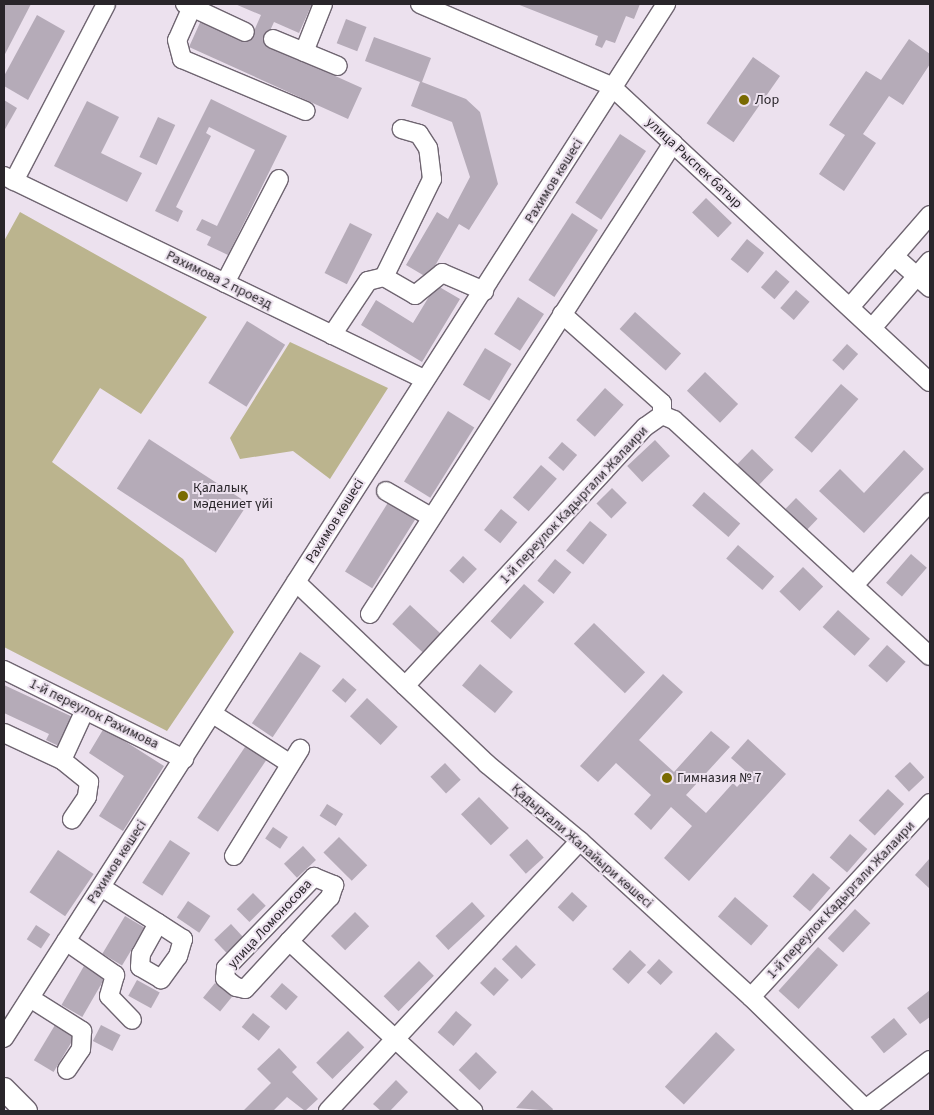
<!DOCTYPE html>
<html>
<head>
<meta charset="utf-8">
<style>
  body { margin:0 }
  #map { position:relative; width:934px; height:1115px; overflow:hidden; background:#ece1ee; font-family:"Source Sans 3",sans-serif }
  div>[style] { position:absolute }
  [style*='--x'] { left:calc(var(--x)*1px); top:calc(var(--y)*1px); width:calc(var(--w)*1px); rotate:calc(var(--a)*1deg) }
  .green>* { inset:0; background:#bbb48e }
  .building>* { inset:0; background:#b5abb8; transform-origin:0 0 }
  .roads { filter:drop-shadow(1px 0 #6f6571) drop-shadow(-1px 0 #6f6571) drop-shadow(0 1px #6f6571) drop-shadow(0 -1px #6f6571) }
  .minor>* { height:18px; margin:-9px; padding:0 9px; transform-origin:9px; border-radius:9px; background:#fff }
  .major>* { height:22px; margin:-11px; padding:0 11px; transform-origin:11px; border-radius:11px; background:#fff }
  .dots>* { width:14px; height:14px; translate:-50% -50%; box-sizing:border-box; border:2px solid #ece1ee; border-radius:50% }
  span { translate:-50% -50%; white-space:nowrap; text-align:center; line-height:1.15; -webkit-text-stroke:4px #ece1ee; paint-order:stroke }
  .poi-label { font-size:14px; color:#29252a }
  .left { translate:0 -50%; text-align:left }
  .street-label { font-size:14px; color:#29252a }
  .frame { position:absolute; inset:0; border:5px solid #29252a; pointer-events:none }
</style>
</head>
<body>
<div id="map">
  <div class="green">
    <div style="clip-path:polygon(20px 212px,207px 317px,141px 414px,100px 388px,52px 462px,183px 559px,234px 632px,167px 731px,4px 647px,4px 241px)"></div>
    <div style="clip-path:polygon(290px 342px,388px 388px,330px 479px,293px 451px,240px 459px,230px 438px)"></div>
  </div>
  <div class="building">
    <div style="clip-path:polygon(4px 4px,31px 4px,4px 56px)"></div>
    <div style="clip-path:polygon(235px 4px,312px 4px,299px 33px,274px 22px,264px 44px,362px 88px,348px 119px,189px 47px,203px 16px,251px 38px,261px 15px)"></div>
    <div style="clip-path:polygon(517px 4px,640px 4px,634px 19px,626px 16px,615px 43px,606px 40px,602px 48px,595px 45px,598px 36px)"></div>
    <div style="clip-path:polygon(37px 15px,65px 31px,28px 100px,4px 86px,4px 76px)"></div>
    <div style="left:346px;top:19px;width:22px;height:26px;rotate:21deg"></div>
    <div style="clip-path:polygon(374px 37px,431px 58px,422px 82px,466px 99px,480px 112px,498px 184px,469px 230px,459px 224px,428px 278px,406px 265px,437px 212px,448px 219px,470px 177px,452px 122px,411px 106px,420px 82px,365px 61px)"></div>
    <div style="clip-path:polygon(909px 39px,930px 54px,930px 64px,903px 105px,889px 96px,863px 134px,876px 143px,844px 191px,819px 174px,845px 135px,829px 125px,866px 71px,881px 80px)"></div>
    <div style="left:753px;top:57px;width:33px;height:81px;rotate:35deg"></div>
    <div style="clip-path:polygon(211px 99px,287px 136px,228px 255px,207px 245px,211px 237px,196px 230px,202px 219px,217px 226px,255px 150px,209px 127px,206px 133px,211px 136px,176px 207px,183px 211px,178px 222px,155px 211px)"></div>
    <div style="clip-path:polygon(4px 100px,17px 108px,4px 131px)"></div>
    <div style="clip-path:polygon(87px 101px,119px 117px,101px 153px,142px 173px,127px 202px,54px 166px)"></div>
    <div style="left:158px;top:117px;width:19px;height:44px;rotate:25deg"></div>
    <div style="left:620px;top:134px;width:31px;height:82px;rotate:33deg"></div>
    <div style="left:706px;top:198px;width:36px;height:20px;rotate:44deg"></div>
    <div style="left:572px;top:213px;width:31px;height:80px;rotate:33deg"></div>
    <div style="left:350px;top:223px;width:25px;height:56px;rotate:27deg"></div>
    <div style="left:747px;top:239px;width:22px;height:26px;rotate:39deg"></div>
    <div style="left:776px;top:270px;width:18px;height:23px;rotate:41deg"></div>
    <div style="clip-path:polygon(436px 285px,460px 299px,422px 362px,361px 325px,376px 300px,413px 323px)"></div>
    <div style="left:796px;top:290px;width:18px;height:24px;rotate:41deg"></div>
    <div style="left:518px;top:297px;width:31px;height:44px;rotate:33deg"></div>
    <div style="left:635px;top:312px;width:62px;height:23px;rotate:42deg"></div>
    <div style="left:247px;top:321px;width:45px;height:73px;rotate:32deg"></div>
    <div style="left:847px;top:344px;width:15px;height:22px;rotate:42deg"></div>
    <div style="left:485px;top:348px;width:31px;height:43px;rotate:31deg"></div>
    <div style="left:705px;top:372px;width:46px;height:26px;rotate:44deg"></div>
    <div style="left:841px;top:384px;width:23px;height:71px;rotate:41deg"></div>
    <div style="left:605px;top:388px;width:25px;height:43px;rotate:42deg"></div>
    <div style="left:448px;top:411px;width:31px;height:83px;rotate:32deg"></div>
    <div style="left:149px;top:439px;width:118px;height:59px;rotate:33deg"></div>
    <div style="left:655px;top:440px;width:22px;height:38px;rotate:47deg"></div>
    <div style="left:562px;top:442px;width:20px;height:21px;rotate:41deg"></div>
    <div style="left:752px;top:449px;width:30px;height:25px;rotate:44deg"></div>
    <div style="clip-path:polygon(904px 450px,924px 469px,864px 533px,819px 491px,840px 469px,864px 493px)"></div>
    <div style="left:541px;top:465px;width:21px;height:43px;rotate:41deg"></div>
    <div style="left:612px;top:488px;width:21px;height:22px;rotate:45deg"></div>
    <div style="left:704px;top:492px;width:48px;height:18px;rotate:41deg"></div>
    <div style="left:796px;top:498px;width:30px;height:20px;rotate:44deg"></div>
    <div style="left:389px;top:501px;width:32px;height:83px;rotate:32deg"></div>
    <div style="left:501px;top:509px;width:21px;height:27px;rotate:39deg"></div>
    <div style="left:590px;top:521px;width:22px;height:38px;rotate:39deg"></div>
    <div style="left:738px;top:545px;width:48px;height:18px;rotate:41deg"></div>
    <div style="left:911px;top:554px;width:21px;height:38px;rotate:41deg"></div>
    <div style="left:463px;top:556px;width:19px;height:20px;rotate:43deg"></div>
    <div style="left:555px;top:559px;width:21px;height:28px;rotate:39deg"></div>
    <div style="left:803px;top:567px;width:28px;height:34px;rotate:44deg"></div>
    <div style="left:524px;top:584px;width:27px;height:50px;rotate:42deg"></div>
    <div style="left:410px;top:605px;width:44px;height:26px;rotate:43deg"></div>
    <div style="left:838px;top:610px;width:43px;height:23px;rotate:42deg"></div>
    <div style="left:594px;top:623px;width:71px;height:29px;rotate:44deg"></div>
    <div style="left:887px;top:645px;width:25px;height:28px;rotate:42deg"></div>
    <div style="left:300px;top:652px;width:25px;height:86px;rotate:34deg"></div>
    <div style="left:480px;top:664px;width:43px;height:28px;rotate:40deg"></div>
    <div style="clip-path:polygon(663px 674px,683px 692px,639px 740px,674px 772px,711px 731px,730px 747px,686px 795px,706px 813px,733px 783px,737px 787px,749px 774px,731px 758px,748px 739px,786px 774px,689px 881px,664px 858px,692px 826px,671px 807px,651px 830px,634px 814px,651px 795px,616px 763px,598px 782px,580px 766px)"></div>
    <div style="left:343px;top:678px;width:18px;height:17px;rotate:41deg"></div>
    <div style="clip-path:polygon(4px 685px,77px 719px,63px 748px,46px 740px,49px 734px,4px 713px)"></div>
    <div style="left:367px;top:698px;width:42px;height:25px;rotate:43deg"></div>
    <div style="clip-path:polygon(104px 728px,164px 766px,123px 831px,99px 816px,124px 776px,89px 753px)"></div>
    <div style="left:247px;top:744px;width:25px;height:89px;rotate:34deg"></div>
    <div style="left:910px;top:762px;width:21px;height:21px;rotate:47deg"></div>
    <div style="left:445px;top:763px;width:23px;height:20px;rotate:47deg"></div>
    <div style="left:888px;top:789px;width:22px;height:43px;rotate:43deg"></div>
    <div style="left:479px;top:797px;width:43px;height:25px;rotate:46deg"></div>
    <div style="left:327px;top:804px;width:19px;height:14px;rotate:32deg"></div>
    <div style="left:273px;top:827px;width:18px;height:14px;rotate:34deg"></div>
    <div style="left:850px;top:834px;width:23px;height:31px;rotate:41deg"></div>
    <div style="left:339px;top:837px;width:40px;height:22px;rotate:45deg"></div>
    <div style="left:527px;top:839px;width:25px;height:24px;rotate:48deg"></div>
    <div style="left:170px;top:840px;width:24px;height:51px;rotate:33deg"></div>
    <div style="left:303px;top:846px;width:19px;height:26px;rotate:47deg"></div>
    <div style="left:58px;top:850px;width:43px;height:51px;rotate:34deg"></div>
    <div style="clip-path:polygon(930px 858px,930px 889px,915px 875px)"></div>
    <div style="left:813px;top:873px;width:23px;height:31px;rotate:41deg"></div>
    <div style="left:572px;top:892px;width:21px;height:21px;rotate:43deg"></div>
    <div style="left:253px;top:893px;width:18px;height:23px;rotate:45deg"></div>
    <div style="left:735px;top:897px;width:44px;height:26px;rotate:41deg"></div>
    <div style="left:188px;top:901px;width:27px;height:20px;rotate:34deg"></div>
    <div style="left:472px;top:902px;width:19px;height:50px;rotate:47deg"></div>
    <div style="left:855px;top:909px;width:21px;height:40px;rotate:43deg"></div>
    <div style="left:355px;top:912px;width:20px;height:34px;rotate:45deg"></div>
    <div style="left:125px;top:916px;width:23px;height:44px;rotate:31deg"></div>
    <div style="left:231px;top:924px;width:18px;height:23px;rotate:47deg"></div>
    <div style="left:36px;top:925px;width:17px;height:17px;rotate:33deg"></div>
    <div style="left:516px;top:945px;width:28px;height:20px;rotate:45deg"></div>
    <div style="left:818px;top:947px;width:27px;height:59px;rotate:42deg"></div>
    <div style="left:630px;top:950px;width:22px;height:26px;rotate:43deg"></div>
    <div style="left:659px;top:959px;width:19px;height:18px;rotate:43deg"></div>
    <div style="left:419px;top:961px;width:21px;height:50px;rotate:45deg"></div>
    <div style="left:84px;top:966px;width:24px;height:45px;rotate:30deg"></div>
    <div style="left:495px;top:967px;width:19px;height:22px;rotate:43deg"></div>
    <div style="left:137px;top:980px;width:26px;height:18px;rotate:29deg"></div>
    <div style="left:215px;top:983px;width:22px;height:19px;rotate:39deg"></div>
    <div style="left:282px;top:983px;width:21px;height:18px;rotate:41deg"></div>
    <div style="clip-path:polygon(930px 990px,930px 1017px,920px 1024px,907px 1008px)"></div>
    <div style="left:456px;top:1011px;width:21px;height:28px;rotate:41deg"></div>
    <div style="left:253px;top:1013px;width:22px;height:18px;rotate:39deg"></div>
    <div style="left:894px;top:1018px;width:21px;height:30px;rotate:51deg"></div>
    <div style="left:55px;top:1025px;width:23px;height:41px;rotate:31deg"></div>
    <div style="left:101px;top:1025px;width:22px;height:18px;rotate:27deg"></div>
    <div style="left:348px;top:1031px;width:23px;height:45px;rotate:45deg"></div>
    <div style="left:716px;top:1032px;width:26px;height:75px;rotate:43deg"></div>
    <div style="clip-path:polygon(279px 1048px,297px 1067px,292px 1072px,318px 1099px,305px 1111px,287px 1097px,273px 1111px,243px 1111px,271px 1083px,257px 1069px)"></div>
    <div style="left:476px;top:1052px;width:29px;height:25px;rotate:44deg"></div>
    <div style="clip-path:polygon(396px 1080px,408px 1092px,390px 1111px,381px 1111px,373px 1104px)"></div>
    <div style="clip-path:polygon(532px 1090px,553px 1109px,552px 1111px,516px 1108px)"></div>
  </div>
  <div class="roads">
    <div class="minor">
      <div style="--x:185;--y:4;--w:66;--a:25"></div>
      <div style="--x:420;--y:4;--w:208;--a:23.2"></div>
      <div style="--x:611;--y:86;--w:435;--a:42.9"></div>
      <div style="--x:192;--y:7;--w:36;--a:114"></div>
      <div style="--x:177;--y:40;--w:20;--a:75"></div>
      <div style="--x:182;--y:59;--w:134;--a:22.8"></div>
      <div style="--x:273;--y:39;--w:70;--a:22.6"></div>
      <div style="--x:304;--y:52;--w:52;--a:-68.4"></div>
      <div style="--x:4;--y:176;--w:466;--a:25.8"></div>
      <div style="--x:14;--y:181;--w:199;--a:-62.5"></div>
      <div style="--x:894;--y:256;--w:48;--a:41.6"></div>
      <div style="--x:384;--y:277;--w:36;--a:30"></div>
      <div style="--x:415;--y:295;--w:35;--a:-39"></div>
      <div style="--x:442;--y:273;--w:46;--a:23.2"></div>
      <div style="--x:225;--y:283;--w:117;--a:-62.6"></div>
      <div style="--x:850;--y:307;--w:122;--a:-49"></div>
      <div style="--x:562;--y:314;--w:134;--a:41.7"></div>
      <div style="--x:662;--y:403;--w:12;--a:90"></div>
      <div style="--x:872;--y:328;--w:89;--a:-49.1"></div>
      <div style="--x:332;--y:335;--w:65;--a:-56.3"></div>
      <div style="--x:368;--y:281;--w:16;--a:-14"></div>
      <div style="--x:384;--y:277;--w:109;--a:-63.9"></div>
      <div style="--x:432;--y:179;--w:31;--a:-97"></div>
      <div style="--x:428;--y:148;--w:17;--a:-123"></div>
      <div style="--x:419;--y:134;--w:18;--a:-164"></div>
      <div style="--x:386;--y:491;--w:52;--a:30"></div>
      <div style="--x:296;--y:582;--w:264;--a:43.6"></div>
      <div style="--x:487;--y:764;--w:121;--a:39.6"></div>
      <div style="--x:580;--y:841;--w:231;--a:42.4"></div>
      <div style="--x:751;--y:997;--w:163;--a:44.3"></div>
      <div style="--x:855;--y:584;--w:111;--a:-47.6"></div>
      <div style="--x:370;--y:614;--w:560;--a:-57.25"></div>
      <div style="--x:4;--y:670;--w:201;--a:26.3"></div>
      <div style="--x:405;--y:686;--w:353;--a:-47.2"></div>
      <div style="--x:645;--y:427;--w:21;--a:-35"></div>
      <div style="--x:662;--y:415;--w:13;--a:23"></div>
      <div style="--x:674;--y:420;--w:348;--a:42.7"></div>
      <div style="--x:213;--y:714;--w:90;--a:32.8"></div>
      <div style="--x:4;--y:733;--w:64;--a:25"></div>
      <div style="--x:62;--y:760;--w:35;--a:39"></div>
      <div style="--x:89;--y:782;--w:15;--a:98"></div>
      <div style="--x:87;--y:797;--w:27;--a:124"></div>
      <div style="--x:62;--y:760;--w:55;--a:-65.3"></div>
      <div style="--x:234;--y:856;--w:126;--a:-58.3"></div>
      <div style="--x:314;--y:877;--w:22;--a:22"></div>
      <div style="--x:334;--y:885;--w:13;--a:108"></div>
      <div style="--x:330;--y:897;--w:125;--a:132.7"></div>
      <div style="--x:245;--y:989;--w:9;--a:-167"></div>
      <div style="--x:236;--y:987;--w:14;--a:-141"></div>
      <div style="--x:225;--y:978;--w:10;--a:-84"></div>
      <div style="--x:226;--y:968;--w:127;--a:-46"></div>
      <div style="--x:101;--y:887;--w:67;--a:32.3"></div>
      <div style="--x:158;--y:923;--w:30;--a:33"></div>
      <div style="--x:183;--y:939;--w:18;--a:106"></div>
      <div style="--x:178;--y:956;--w:29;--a:126"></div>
      <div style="--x:161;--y:979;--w:24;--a:-150"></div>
      <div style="--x:140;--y:967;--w:13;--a:-86"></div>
      <div style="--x:141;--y:954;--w:35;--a:-61"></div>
      <div style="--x:66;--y:941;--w:60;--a:34.8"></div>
      <div style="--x:115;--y:975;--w:22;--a:106"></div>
      <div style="--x:109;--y:996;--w:33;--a:46"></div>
      <div style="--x:289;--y:941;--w:251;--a:42.7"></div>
      <div style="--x:751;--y:997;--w:264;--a:-47.3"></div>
      <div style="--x:30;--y:998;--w:62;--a:32.4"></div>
      <div style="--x:82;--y:1031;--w:18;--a:93"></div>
      <div style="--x:81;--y:1049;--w:25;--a:124"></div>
      <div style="--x:4;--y:1038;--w:1228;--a:-57.37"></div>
      <div style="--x:328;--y:1111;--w:369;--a:-47"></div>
      <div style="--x:863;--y:1111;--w:84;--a:-37.3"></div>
    </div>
    <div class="major">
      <div style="--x:4;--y:1089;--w:31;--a:45"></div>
    </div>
  </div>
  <div class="dots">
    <div style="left:744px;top:100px;background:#796a01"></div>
    <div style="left:183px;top:496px;background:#796a01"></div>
    <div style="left:667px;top:778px;background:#796a01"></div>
  </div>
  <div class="poi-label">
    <span class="left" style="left:755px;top:100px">Лор</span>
    <span class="left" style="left:193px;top:496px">Қалалық<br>мәдениет үйі</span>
    <span class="left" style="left:677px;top:778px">Гимназия № 7</span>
  </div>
  <div class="street-label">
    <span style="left:694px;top:163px;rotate:43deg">улица Рыспек батыр</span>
    <span style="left:554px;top:181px;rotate:-58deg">Рахимов көшесі</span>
    <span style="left:219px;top:280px;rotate:26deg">Рахимова 2 проезд</span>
    <span style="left:574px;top:505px;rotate:-47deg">1-й переулок Кадыргали Жалаири</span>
    <span style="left:335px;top:521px;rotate:-58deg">Рахимов көшесі</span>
    <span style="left:94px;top:714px;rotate:26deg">1-й переулок Рахимова</span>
    <span style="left:582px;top:846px;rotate:41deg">Қадырғали Жалайыри көшесі</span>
    <span style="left:117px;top:862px;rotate:-57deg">Рахимов көшесі</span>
    <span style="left:841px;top:900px;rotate:-47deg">1-й переулок Кадыргали Жалаири</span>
    <span style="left:270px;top:924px;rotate:-47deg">улица Ломоносова</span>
  </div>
  <div class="frame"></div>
</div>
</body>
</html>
